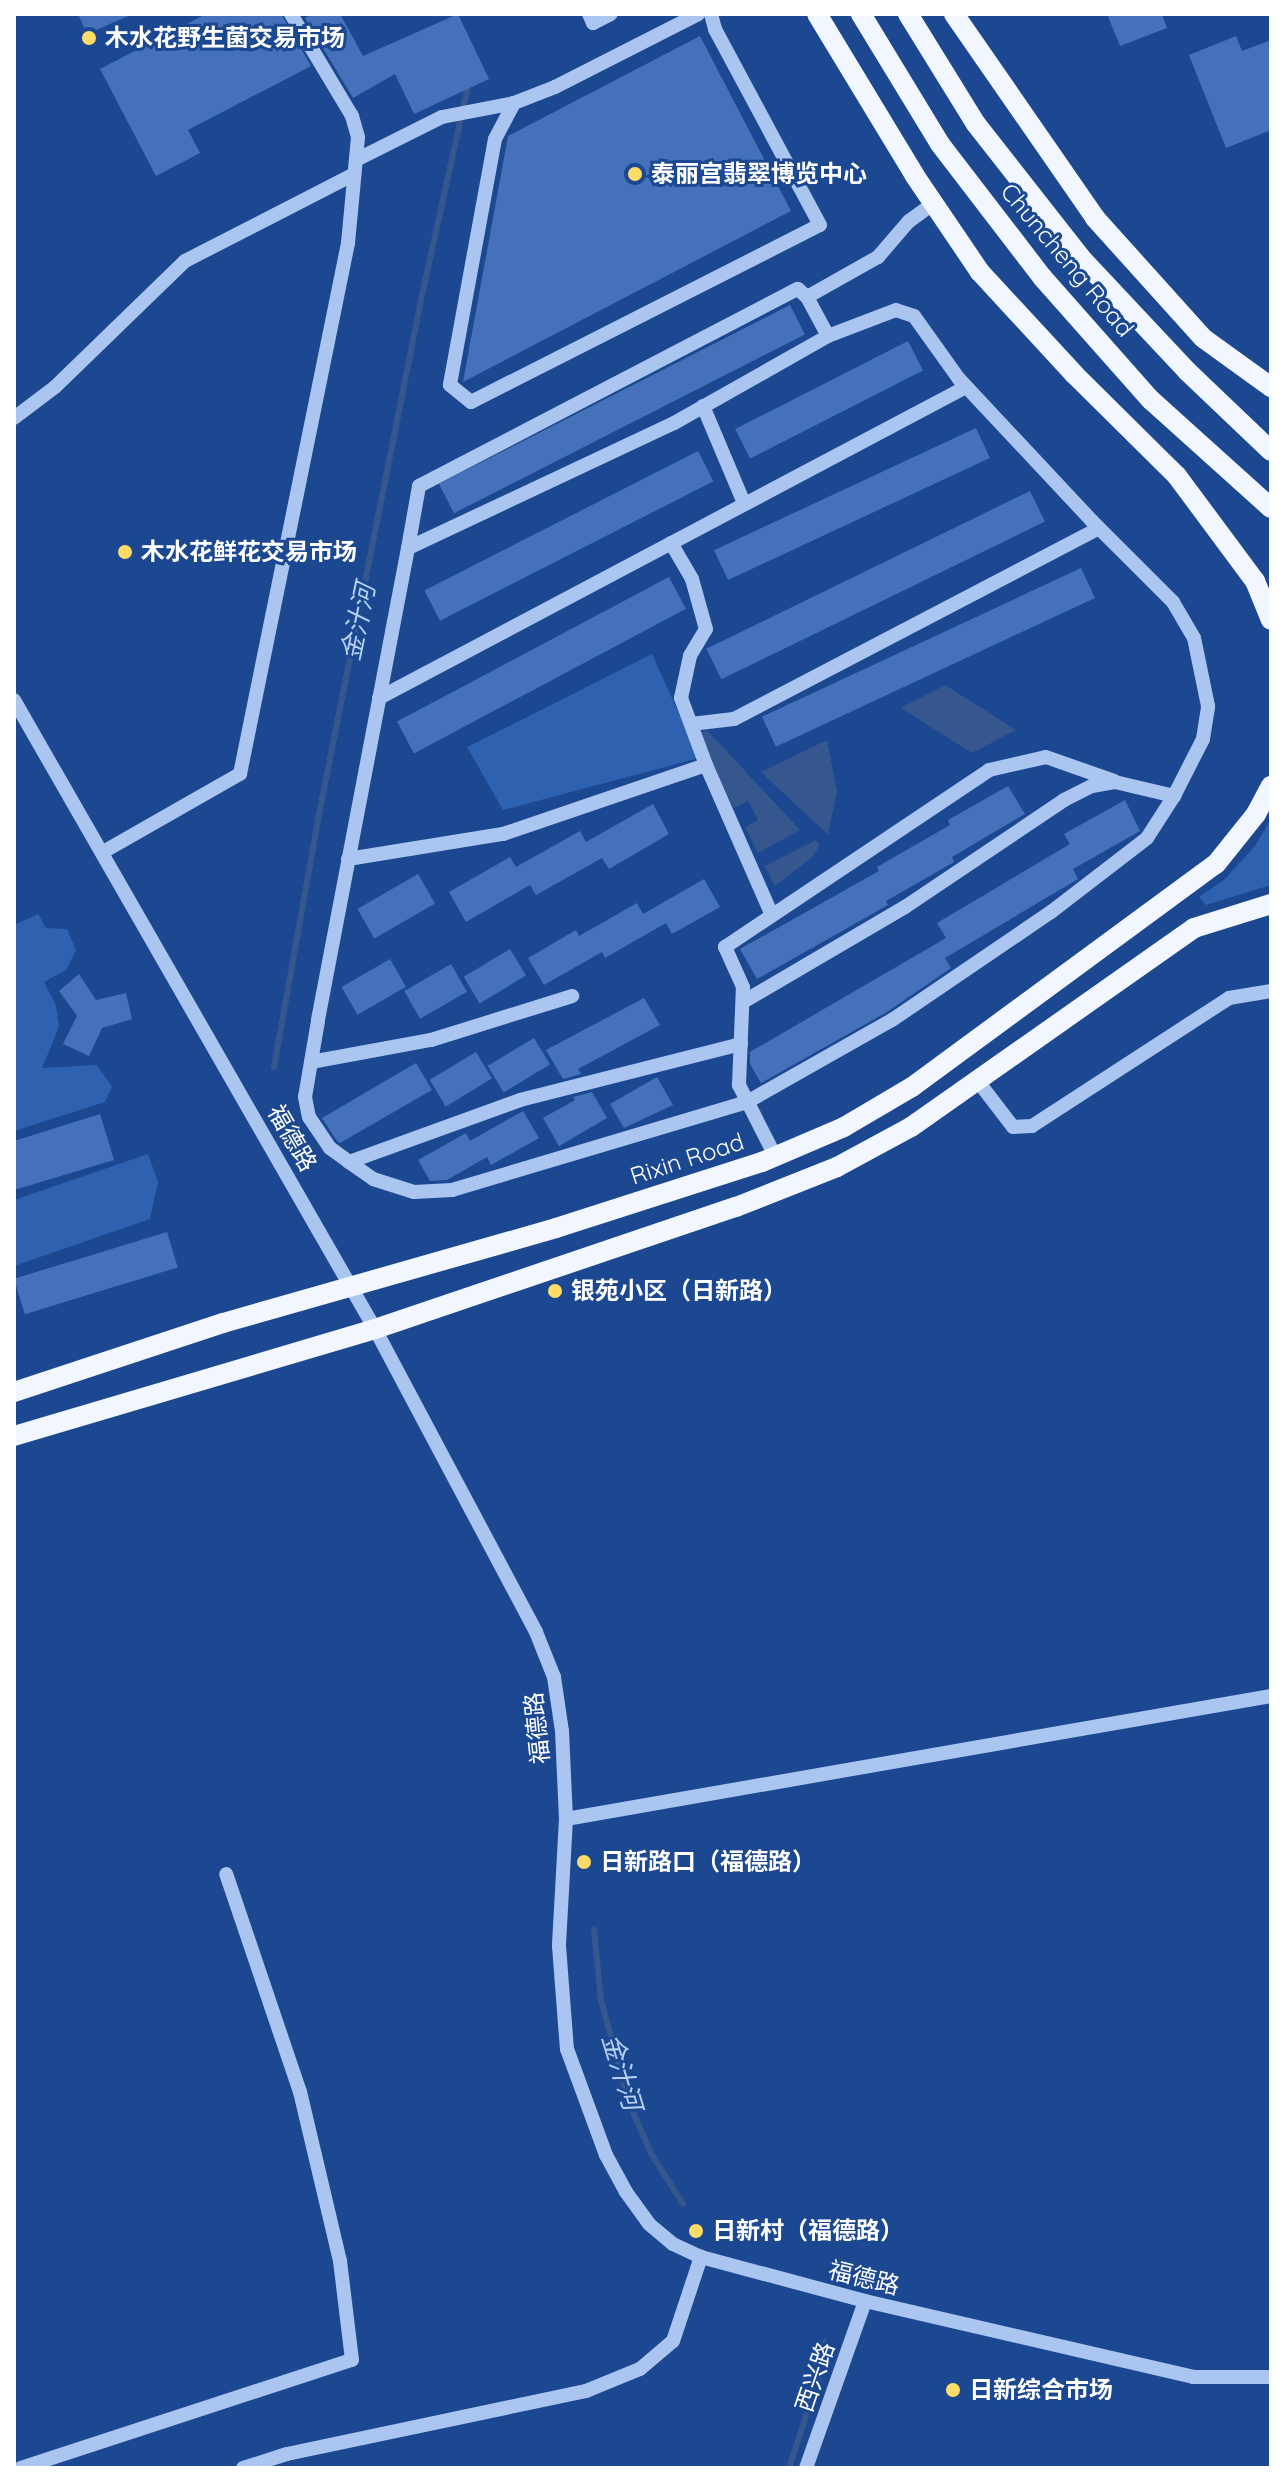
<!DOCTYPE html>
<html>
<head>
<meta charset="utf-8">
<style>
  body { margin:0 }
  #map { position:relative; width:1285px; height:2482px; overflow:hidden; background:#1b4891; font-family:Quicksand,"Noto Sans SC",sans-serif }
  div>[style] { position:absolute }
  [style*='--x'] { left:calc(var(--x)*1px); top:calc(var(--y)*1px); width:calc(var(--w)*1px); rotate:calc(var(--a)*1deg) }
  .green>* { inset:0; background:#2e61af }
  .water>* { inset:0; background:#36578d }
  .stream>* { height:6px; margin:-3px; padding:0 3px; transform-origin:3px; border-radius:3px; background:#36578d }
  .building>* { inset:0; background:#4471b9; transform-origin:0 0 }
  .minor>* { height:14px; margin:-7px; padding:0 7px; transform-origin:7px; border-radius:7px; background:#aac5ef }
  .major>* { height:20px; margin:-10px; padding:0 10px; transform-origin:10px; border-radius:10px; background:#f2f6ff }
  .dots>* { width:22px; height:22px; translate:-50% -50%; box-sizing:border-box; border:4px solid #1b4891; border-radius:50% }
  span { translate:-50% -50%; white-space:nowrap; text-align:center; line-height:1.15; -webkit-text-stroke:6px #1b4891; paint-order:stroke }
  .poi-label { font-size:24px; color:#fff; font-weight:700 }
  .left { translate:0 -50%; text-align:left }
  .street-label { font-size:24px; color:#fff }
  .water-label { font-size:26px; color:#b6d0f6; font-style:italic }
  .frame { position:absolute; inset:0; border:16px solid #fff; pointer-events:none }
</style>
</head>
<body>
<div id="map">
  <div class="green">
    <div style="clip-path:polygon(652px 654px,699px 758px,503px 810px,467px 747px)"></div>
    <div style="clip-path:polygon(1271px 819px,1271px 885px,1206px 905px,1199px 897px,1224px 880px,1255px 846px)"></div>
    <div style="clip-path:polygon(38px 914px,46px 928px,67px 929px,76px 950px,66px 970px,44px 982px,56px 1005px,59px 1027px,42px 1068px,97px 1065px,112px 1087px,105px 1102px,14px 1131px,14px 925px)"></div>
    <div style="clip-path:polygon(148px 1154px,158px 1182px,150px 1219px,14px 1266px,14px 1200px)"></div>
  </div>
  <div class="water">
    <div style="clip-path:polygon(945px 685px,1016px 730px,972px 753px,901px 708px)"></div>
    <div style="clip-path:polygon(707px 730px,800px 830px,758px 853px,745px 827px,758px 820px,748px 801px,734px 808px,697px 736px)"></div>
    <div style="clip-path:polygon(827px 740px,837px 791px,828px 835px,761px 772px)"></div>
    <div style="clip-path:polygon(816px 840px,820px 845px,811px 858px,775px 886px,765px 866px)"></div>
  </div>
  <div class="stream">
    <div style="--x:274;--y:1067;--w:262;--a:-79.9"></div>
    <div style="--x:320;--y:809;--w:524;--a:-78.78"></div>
    <div style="--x:422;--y:295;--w:215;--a:-77.6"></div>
    <div style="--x:594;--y:1930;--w:70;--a:84.3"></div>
    <div style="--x:601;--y:2000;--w:105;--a:75"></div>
    <div style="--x:628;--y:2101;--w:57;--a:66.1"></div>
    <div style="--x:651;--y:2153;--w:60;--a:57.9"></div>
    <div style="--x:789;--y:2468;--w:109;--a:-71.9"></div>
    <div style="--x:823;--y:2364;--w:23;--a:-83"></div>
  </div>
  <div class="building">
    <div style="clip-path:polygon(78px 14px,133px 14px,87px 34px)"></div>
    <div style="clip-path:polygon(206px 14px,281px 14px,311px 66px,188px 130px,200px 153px,156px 176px,100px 69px)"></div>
    <div style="clip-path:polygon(313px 14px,340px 14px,363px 56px,458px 14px,489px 79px,414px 114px,395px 74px,353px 98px,305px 18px)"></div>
    <div style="clip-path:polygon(1107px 14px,1162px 14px,1167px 28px,1120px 46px)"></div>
    <div style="clip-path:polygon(700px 36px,791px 211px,463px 382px,508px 136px)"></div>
    <div style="clip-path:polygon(1236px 36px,1242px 51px,1271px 40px,1271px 130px,1226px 148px,1189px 55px)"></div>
    <div style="left:790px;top:305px;width:33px;height:394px;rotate:63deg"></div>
    <div style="left:908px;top:341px;width:33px;height:194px;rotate:63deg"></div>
    <div style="left:976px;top:428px;width:33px;height:289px;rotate:65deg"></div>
    <div style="left:698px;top:451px;width:34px;height:307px;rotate:63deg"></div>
    <div style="left:1030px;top:491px;width:34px;height:360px;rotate:64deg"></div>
    <div style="left:1081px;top:568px;width:33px;height:352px;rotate:65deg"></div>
    <div style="left:669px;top:577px;width:36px;height:308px;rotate:62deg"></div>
    <div style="clip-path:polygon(1008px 786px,1025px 814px,952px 857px,954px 862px,886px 901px,888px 905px,757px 979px,740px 949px,879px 871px,877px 867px,950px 825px,948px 820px)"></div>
    <div style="clip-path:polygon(1125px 800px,1140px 831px,1073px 869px,1078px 879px,945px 958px,951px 968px,887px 1012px,761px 1083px,750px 1064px,750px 1052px,946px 938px,937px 923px,1070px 844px,1064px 834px)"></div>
    <div style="clip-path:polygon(653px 804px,669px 834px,609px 869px,602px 858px,536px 895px,530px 885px,466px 922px,449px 892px,510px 857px,516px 867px,580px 831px,586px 842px)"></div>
    <div style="left:418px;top:874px;width:34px;height:70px;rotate:60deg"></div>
    <div style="clip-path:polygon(704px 879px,720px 907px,672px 934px,666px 923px,605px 958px,602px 952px,544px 985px,528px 958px,576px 930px,579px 936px,637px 903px,643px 914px)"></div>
    <div style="left:510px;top:949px;width:31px;height:54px;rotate:59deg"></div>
    <div style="left:390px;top:959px;width:32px;height:56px;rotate:60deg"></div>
    <div style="left:451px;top:964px;width:32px;height:54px;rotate:60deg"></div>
    <div style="clip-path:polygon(79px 974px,96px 1000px,126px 993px,132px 1019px,102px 1028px,89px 1056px,63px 1044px,77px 1016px,59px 991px)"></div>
    <div style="clip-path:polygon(644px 998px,660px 1025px,578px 1069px,581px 1074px,563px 1079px,546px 1050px)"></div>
    <div style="left:534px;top:1038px;width:31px;height:54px;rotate:59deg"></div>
    <div style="left:476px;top:1052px;width:31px;height:54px;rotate:59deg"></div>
    <div style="clip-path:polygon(416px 1063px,432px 1090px,340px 1143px,337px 1141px,322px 1118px)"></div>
    <div style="clip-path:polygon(657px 1077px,673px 1105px,624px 1128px,610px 1104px)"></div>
    <div style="clip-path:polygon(592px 1092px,607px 1118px,559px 1146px,543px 1118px,575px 1100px,573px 1097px)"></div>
    <div style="clip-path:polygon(523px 1111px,539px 1138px,491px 1165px,487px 1157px,447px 1180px,430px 1181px,418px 1160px,466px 1133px,470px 1141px)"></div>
    <div style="clip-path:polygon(100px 1114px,114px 1160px,14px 1190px,14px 1141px)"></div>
    <div style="left:167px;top:1232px;width:37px;height:160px;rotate:73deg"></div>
  </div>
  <div class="minor">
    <div style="--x:589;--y:14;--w:10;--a:66"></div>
    <div style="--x:593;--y:23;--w:20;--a:-27"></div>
    <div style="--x:514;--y:103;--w:41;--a:117.8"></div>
    <div style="--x:495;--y:139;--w:250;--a:100.4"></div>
    <div style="--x:450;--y:385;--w:27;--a:39"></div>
    <div style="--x:471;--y:402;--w:391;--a:-26.9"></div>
    <div style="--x:820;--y:225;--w:222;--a:-118.2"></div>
    <div style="--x:715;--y:29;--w:16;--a:-105"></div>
    <div style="--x:356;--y:160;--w:96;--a:-26.6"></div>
    <div style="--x:442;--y:117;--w:73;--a:-11"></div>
    <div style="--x:514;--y:103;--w:44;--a:-21.3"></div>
    <div style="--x:555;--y:87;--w:161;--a:-27"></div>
    <div style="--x:934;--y:203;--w:31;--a:144"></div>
    <div style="--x:909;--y:221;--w:48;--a:130.7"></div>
    <div style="--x:878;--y:257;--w:81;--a:150.6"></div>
    <div style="--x:807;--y:297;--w:44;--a:61.7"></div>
    <div style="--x:828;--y:336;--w:177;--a:150.5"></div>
    <div style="--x:674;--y:423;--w:294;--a:154.8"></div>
    <div style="--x:408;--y:548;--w:481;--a:100.8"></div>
    <div style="--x:318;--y:1021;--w:77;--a:99.7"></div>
    <div style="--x:305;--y:1097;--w:20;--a:79"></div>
    <div style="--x:309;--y:1117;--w:37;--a:56"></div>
    <div style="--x:330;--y:1148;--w:24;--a:36"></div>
    <div style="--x:349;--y:1162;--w:29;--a:35"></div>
    <div style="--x:373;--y:1179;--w:43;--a:17.6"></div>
    <div style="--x:414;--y:1192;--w:38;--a:-3"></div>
    <div style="--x:452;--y:1190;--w:308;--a:-16.6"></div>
    <div style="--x:747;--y:1102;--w:167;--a:-29.5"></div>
    <div style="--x:892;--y:1020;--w:192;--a:-34.2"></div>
    <div style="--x:1051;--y:912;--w:121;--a:-37.6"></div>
    <div style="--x:1147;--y:838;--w:50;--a:-57.3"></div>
    <div style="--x:703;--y:406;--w:105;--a:67.1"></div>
    <div style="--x:14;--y:418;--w:51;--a:-37.1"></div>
    <div style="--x:55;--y:387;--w:181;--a:-44.1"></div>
    <div style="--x:185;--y:261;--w:190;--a:-27.2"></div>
    <div style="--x:671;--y:543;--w:42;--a:59.7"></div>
    <div style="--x:692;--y:579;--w:52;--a:74.4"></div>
    <div style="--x:706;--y:629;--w:31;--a:121"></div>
    <div style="--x:690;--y:656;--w:43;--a:102.1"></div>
    <div style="--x:681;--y:698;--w:72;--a:69.5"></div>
    <div style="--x:706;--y:765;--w:164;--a:66.3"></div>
    <div style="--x:408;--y:548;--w:63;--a:-79.9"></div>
    <div style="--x:419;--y:486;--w:427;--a:-27.5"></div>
    <div style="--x:798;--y:289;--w:12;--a:42"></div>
    <div style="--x:379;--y:698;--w:664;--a:-27.92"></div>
    <div style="--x:14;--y:700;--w:725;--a:60.15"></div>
    <div style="--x:375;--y:1329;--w:343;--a:62"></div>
    <div style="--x:536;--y:1632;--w:48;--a:68.2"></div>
    <div style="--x:554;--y:1677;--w:55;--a:81.6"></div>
    <div style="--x:562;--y:1731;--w:88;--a:87.4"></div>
    <div style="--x:566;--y:1819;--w:127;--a:93.2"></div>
    <div style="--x:559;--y:1946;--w:103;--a:85.6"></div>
    <div style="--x:567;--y:2049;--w:113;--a:69.8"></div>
    <div style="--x:606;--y:2155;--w:42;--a:61.6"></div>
    <div style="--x:626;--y:2192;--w:39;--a:54"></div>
    <div style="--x:649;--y:2224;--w:31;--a:40"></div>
    <div style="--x:673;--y:2244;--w:31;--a:25"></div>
    <div style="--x:701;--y:2257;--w:170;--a:15"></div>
    <div style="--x:865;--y:2301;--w:337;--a:13"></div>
    <div style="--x:1193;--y:2377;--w:78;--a:0"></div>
    <div style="--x:691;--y:724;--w:43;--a:-6.6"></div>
    <div style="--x:734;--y:719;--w:412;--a:-27.6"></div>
    <div style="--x:103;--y:852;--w:158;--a:-29.7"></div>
    <div style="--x:240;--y:774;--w:542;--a:-78.5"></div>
    <div style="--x:348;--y:243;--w:106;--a:-84.6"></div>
    <div style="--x:358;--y:137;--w:22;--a:-106"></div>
    <div style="--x:352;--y:116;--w:119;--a:-120.9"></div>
    <div style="--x:348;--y:859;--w:157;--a:-9.2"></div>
    <div style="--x:503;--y:834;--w:214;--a:-18.8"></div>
    <div style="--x:743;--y:1002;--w:188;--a:-30.4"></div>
    <div style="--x:905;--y:907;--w:192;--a:-33.9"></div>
    <div style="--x:1064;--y:800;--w:31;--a:-27"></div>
    <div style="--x:1092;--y:786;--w:23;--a:-10"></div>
    <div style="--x:1115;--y:782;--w:61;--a:13.3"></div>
    <div style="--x:1174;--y:796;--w:64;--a:-63"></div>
    <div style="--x:1203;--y:739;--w:33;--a:-81"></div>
    <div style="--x:1208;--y:706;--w:69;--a:-101.6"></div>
    <div style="--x:1194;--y:638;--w:42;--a:-120.3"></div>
    <div style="--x:1173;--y:602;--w:115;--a:-135"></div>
    <div style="--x:1092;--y:521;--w:195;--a:-133.1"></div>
    <div style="--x:959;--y:379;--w:77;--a:-125.5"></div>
    <div style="--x:914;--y:316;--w:19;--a:-162"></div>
    <div style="--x:896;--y:310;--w:73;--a:159.1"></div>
    <div style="--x:311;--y:1062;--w:122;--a:-10.4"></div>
    <div style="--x:431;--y:1040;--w:148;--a:-17.3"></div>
    <div style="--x:977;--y:1080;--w:59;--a:52.5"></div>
    <div style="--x:1013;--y:1127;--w:19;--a:-3"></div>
    <div style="--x:1032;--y:1126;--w:235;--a:-33"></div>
    <div style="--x:1229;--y:998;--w:43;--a:-9.5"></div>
    <div style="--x:775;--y:1156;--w:80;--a:-116.9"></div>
    <div style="--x:739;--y:1085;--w:98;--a:-87.7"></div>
    <div style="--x:743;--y:987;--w:44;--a:-114.2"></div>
    <div style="--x:725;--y:947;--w:318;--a:-33.8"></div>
    <div style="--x:989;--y:770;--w:58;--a:-12.8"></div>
    <div style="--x:1046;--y:757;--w:72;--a:19.4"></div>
    <div style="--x:349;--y:1162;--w:182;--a:-19.9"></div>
    <div style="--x:520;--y:1100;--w:228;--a:-14.2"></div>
    <div style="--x:566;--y:1819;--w:716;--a:-9.9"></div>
    <div style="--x:21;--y:2468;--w:348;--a:-18.1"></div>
    <div style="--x:352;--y:2360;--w:100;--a:-96.9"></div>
    <div style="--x:340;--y:2261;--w:174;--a:-103.3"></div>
    <div style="--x:300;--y:2092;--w:230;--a:-108.7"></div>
    <div style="--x:243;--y:2468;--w:46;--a:-17.7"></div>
    <div style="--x:287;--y:2454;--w:306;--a:-11.9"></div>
    <div style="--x:586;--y:2391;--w:58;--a:-22.2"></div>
    <div style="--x:640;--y:2369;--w:43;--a:-40.3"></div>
    <div style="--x:673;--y:2341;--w:89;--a:-71.6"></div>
    <div style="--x:806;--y:2468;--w:177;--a:-70.5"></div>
  </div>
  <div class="major">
    <div style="--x:817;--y:14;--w:189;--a:58.8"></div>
    <div style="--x:915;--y:176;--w:116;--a:55.9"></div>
    <div style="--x:980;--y:272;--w:139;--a:47.3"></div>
    <div style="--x:1074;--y:374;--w:145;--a:44.7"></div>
    <div style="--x:1177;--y:476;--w:131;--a:53.4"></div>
    <div style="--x:1255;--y:581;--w:42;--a:67.7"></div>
    <div style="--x:861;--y:14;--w:152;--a:58.7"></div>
    <div style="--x:940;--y:144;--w:168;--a:52.5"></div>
    <div style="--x:1042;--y:277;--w:164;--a:48.5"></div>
    <div style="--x:1151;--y:400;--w:161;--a:42"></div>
    <div style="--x:908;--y:14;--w:129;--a:58.3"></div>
    <div style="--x:976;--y:124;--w:170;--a:51.9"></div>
    <div style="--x:1081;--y:258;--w:155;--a:46.8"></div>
    <div style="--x:1187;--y:371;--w:116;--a:43.6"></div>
    <div style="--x:954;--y:14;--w:248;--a:55.3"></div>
    <div style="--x:1095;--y:218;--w:161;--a:48"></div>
    <div style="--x:1203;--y:338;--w:84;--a:35.8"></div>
    <div style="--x:14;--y:1392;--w:220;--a:-18.3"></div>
    <div style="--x:223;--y:1323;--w:346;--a:-15.9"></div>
    <div style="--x:556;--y:1228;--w:216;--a:-17.8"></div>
    <div style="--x:762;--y:1162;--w:89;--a:-23.1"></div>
    <div style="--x:844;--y:1127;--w:79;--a:-30.5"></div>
    <div style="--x:912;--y:1087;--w:377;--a:-36.3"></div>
    <div style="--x:1216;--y:864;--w:64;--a:-51.3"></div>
    <div style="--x:1256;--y:814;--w:32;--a:-62"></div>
    <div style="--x:14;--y:1436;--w:377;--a:-16.5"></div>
    <div style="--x:375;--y:1329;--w:381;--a:-18.7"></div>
    <div style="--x:736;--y:1207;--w:109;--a:-21.6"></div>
    <div style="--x:837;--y:1167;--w:84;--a:-28.4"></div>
    <div style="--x:911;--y:1127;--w:346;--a:-35.1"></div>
    <div style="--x:1194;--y:928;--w:81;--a:-17.3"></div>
  </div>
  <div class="dots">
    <div style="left:89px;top:38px;background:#ffdc68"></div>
    <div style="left:635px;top:174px;background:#ffdc68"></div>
    <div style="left:125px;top:552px;background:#ffdc68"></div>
    <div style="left:555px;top:1291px;background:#ffdc68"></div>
    <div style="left:584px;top:1862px;background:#ffdc68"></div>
    <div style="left:696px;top:2231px;background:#ffdc68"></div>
    <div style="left:953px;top:2390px;background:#ffdc68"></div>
  </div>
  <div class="poi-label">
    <span class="left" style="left:105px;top:38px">木水花野生菌交易市场</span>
    <span class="left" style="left:651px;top:174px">泰丽宫翡翠博览中心</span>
    <span class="left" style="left:141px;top:552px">木水花鲜花交易市场</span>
    <span class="left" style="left:571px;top:1291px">银苑小区（日新路）</span>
    <span class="left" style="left:600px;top:1862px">日新路口（福德路）</span>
    <span class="left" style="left:712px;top:2231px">日新村（福德路）</span>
    <span class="left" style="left:969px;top:2390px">日新综合市场</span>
  </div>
  <div class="street-label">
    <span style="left:1067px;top:260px;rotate:50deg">Chuncheng Road</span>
    <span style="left:292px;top:1138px;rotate:60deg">福德路</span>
    <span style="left:687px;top:1159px;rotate:-18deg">Rixin Road</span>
    <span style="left:537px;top:1728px;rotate:-96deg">福德路</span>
    <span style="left:864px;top:2278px;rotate:14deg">福德路</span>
    <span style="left:815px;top:2377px;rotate:-71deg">西兴路</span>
  </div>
  <div class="water-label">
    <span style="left:358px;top:622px;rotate:-78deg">金汁河</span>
    <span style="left:622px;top:2072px;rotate:73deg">金汁河</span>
  </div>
  <div class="frame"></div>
</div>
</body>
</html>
